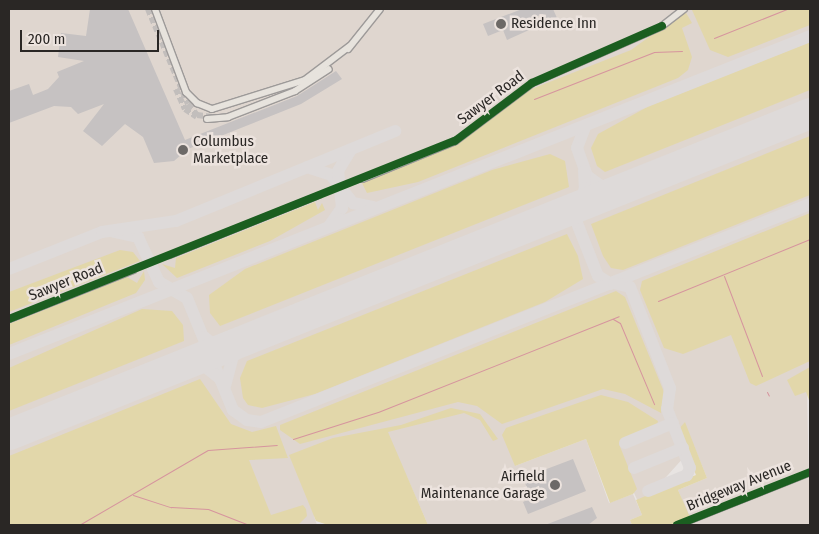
<!DOCTYPE html>
<html>
<head>
<meta charset="utf-8">
<style>
  body { margin:0 }
  #map { position:relative; width:819px; height:534px; overflow:hidden; background:#e8e4e2; font-family:"Fira Sans Condensed",sans-serif }
  div>[style] { position:absolute }
  [style*='--x'] { left:calc(var(--x)*1px); top:calc(var(--y)*1px); width:calc(var(--w)*1px); rotate:calc(var(--a)*1deg) }
  .built>* { inset:0; background:#dfd6cf }
  .green>* { inset:0; background:#e2d7aa }
  .stream>* { height:1px; margin:-0.5px; padding:0 0.5px; transform-origin:0.5px; border-radius:0.5px; background:#d6949e }
  .taxiway>* { height:12px; margin:-6px; padding:0 6px; transform-origin:6px; border-radius:6px; background:#dedad9 }
  .runway>* { height:31px; margin:-15.5px; padding:0 15.5px; transform-origin:15.5px; border-radius:15.5px; background:#dedad9 }
  .building>* { inset:0; background:#c6c2c2 }
  .tertiary-tunnel>* { height:5px; margin-top:-2.5px; transform-origin:0; background:repeating-linear-gradient(90deg,#c2bebc 0 5px,transparent 0 7.5px) }
  .primary-tunnel>* { height:6px; margin-top:-3px; transform-origin:0; background:repeating-linear-gradient(90deg,#c2bebc 0 6px,transparent 0 9px) }
  .roads { filter:drop-shadow(1px 0 #9d9a99) drop-shadow(-1px 0 #9d9a99) drop-shadow(0 1px #9d9a99) drop-shadow(0 -1px #9d9a99) }
  .tertiary>* { height:5px; margin:-2.5px; padding:0 2.5px; transform-origin:2.5px; border-radius:2.5px; background:#fcfbfb }
  .primary>* { height:6px; margin:-3px; padding:0 3px; transform-origin:3px; border-radius:3px; background:#e7e3dd }
  .cycleway>* { height:8px; margin:-4px; padding:0 4px; transform-origin:4px; border-radius:4px; background:#1b5e20 }
  .dots>* { width:14px; height:14px; translate:-50% -50%; box-sizing:border-box; border:2px solid #ece3de; border-radius:50% }
  span { translate:-50% -50%; white-space:nowrap; text-align:center; line-height:1.15; -webkit-text-stroke:5px #ece3de; paint-order:stroke }
  .poi-label { font-size:15px; color:#2a2725 }
  .left { translate:0 -50%; text-align:left }
  .right { translate:-100% -50%; text-align:right }
  .street-label { font-size:15px; color:#2a2725 }
  .frame { position:absolute; inset:0; border:10px solid #2a2725; pointer-events:none }
  .scale { position:absolute; left:20px; top:30px; width:139px; height:22px; box-sizing:border-box; border:2px solid #2a2725; border-top:0; padding-left:6px; font-size:15px; line-height:18px; white-space:nowrap; color:#2a2725; -webkit-text-stroke:4px #ece3de; paint-order:stroke }
</style>
</head>
<body>
<div id="map">
  <div class="built">
    <div style="clip-path:polygon(9px 9px,810px 9px,810px 391px,807px 393px,810px 525px,670px 525px,689px 517px,678px 490px,707px 478px,694px 446px,640px 506px,592px 401px,515px 466px,586px 439px,609px 503px,633px 494px,642px 515px,630px 520px,632px 525px,428px 525px,407px 477px,314px 516px,317px 525px,9px 525px)"></div>
  </div>
  <div class="green">
    <div style="clip-path:polygon(810px 9px,810px 25px,728px 57px,710px 50px,692px 10px)"></div>
    <div style="clip-path:polygon(685px 11px,692px 23px,682px 28px,692px 57px,688px 70px,678px 78px,418px 182px,367px 193px,362px 183px,451px 147px,529px 90px,631px 50px)"></div>
    <div style="clip-path:polygon(810px 42px,810px 90px,605px 172px,597px 166px,591px 148px,598px 134px,649px 106px)"></div>
    <div style="clip-path:polygon(810px 136px,810px 195px,623px 270px,611px 268px,603px 256px,591px 224px)"></div>
    <div style="clip-path:polygon(550px 154px,565px 161px,569px 187px,220px 326px,210px 313px,209px 295px,245px 269px,492px 170px)"></div>
    <div style="clip-path:polygon(315px 202px,318px 210px,322px 203px,325px 210px,270px 241px,177px 278px,162px 264px,175px 268px,176px 258px)"></div>
    <div style="clip-path:polygon(810px 213px,810px 361px,756px 386px,750px 383px,731px 335px,683px 354px,664px 348px,640px 290px,642px 281px)"></div>
    <div style="clip-path:polygon(567px 234px,578px 256px,583px 279px,545px 302px,315px 394px,262px 408px,248px 405px,243px 398px,240px 378px,247px 361px)"></div>
    <div style="clip-path:polygon(120px 250px,133px 252px,140px 261px,9px 312px,9px 292px)"></div>
    <div style="clip-path:polygon(144px 271px,145px 280px,136px 293px,9px 345px,9px 324px,127px 277px,137px 283px)"></div>
    <div style="clip-path:polygon(616px 291px,625px 297px,664px 392px,661px 413px,625px 394px,603px 389px,502px 424px,477px 406px,458px 402px,300px 444px,280px 430px,280px 425px)"></div>
    <div style="clip-path:polygon(142px 309px,172px 311px,183px 325px,184px 341px,9px 411px,9px 368px)"></div>
    <div style="clip-path:polygon(810px 367px,810px 403px,806px 392px,795px 396px,787px 380px)"></div>
    <div style="clip-path:polygon(200px 379px,231px 424px,252px 432px,276px 426px,288px 458px,249px 460px,271px 515px,303px 505px,306px 509px,307px 516px,298px 525px,9px 525px,9px 456px)"></div>
    <div style="clip-path:polygon(601px 395px,628px 402px,658px 421px,656px 428px,619px 444px,637px 489px,633px 494px,610px 503px,586px 439px,515px 466px,502px 435px,506px 428px)"></div>
    <div style="clip-path:polygon(451px 408px,480px 414px,498px 439px,493px 441px,480px 420px,464px 413px,388px 432px,428px 525px,328px 525px,316px 521px,289px 455px,333px 438px,401px 425px)"></div>
    <div style="clip-path:polygon(685px 422px,707px 478px,678px 490px,690px 517px,670px 525px,632px 525px,630px 520px,642px 515px,636px 500px,696px 475px,678px 430px)"></div>
  </div>
  <div class="stream">
    <div style="--x:714;--y:38;--w:79;--a:-21.7"></div>
    <div style="--x:534;--y:99;--w:129;--a:-21.4"></div>
    <div style="--x:654;--y:52;--w:28;--a:-2"></div>
    <div style="--x:724;--y:276;--w:107;--a:69.2"></div>
    <div style="--x:658;--y:301;--w:164;--a:-22.2"></div>
    <div style="--x:613;--y:319;--w:8;--a:30"></div>
    <div style="--x:620;--y:323;--w:88;--a:67.2"></div>
    <div style="--x:767;--y:392;--w:4;--a:63"></div>
    <div style="--x:293;--y:439;--w:89;--a:-17.6"></div>
    <div style="--x:378;--y:412;--w:259;--a:-21.7"></div>
    <div style="--x:133;--y:495;--w:40;--a:18"></div>
    <div style="--x:171;--y:507;--w:37;--a:3"></div>
    <div style="--x:208;--y:509;--w:44;--a:21.3"></div>
    <div style="--x:79;--y:525;--w:149;--a:-30.2"></div>
    <div style="--x:208;--y:450;--w:69;--a:-4.1"></div>
  </div>
  <div class="taxiway">
    <div style="--x:585;--y:127;--w:22;--a:111"></div>
    <div style="--x:577;--y:148;--w:30;--a:70"></div>
    <div style="--x:587;--y:176;--w:21;--a:35"></div>
    <div style="--x:604;--y:188;--w:22;--a:-3"></div>
    <div style="--x:307;--y:167;--w:25;--a:18"></div>
    <div style="--x:331;--y:175;--w:36;--a:52"></div>
    <div style="--x:353;--y:203;--w:20;--a:11"></div>
    <div style="--x:584;--y:171;--w:17;--a:87"></div>
    <div style="--x:585;--y:188;--w:32;--a:108"></div>
    <div style="--x:575;--y:218;--w:62;--a:68.4"></div>
    <div style="--x:598;--y:276;--w:15;--a:32"></div>
    <div style="--x:558;--y:214;--w:11;--a:0"></div>
    <div style="--x:569;--y:214;--w:12;--a:48"></div>
    <div style="--x:330;--y:225;--w:21;--a:-55"></div>
    <div style="--x:342;--y:208;--w:37;--a:-96"></div>
    <div style="--x:338;--y:171;--w:23;--a:-59"></div>
    <div style="--x:110;--y:231;--w:29;--a:12"></div>
    <div style="--x:138;--y:237;--w:50;--a:65"></div>
    <div style="--x:159;--y:282;--w:32;--a:30"></div>
    <div style="--x:187;--y:298;--w:121;--a:67.7"></div>
    <div style="--x:233;--y:410;--w:17;--a:36"></div>
    <div style="--x:247;--y:420;--w:14;--a:8"></div>
    <div style="--x:261;--y:422;--w:591;--a:-21.66"></div>
    <div style="--x:9;--y:269;--w:100;--a:-21.7"></div>
    <div style="--x:102;--y:232;--w:75;--a:-8.5"></div>
    <div style="--x:176;--y:221;--w:237;--a:-22.3"></div>
    <div style="--x:614;--y:283;--w:16;--a:14"></div>
    <div style="--x:630;--y:287;--w:109;--a:68.4"></div>
    <div style="--x:670;--y:388;--w:21;--a:98"></div>
    <div style="--x:667;--y:409;--w:63;--a:68.7"></div>
    <div style="--x:690;--y:468;--w:8;--a:113"></div>
    <div style="--x:687;--y:475;--w:42;--a:157.7"></div>
    <div style="--x:204;--y:337;--w:13;--a:39"></div>
    <div style="--x:214;--y:345;--w:16;--a:0"></div>
    <div style="--x:9;--y:354;--w:862;--a:-21.65"></div>
    <div style="--x:183;--y:364;--w:19;--a:0"></div>
    <div style="--x:202;--y:364;--w:21;--a:39"></div>
    <div style="--x:225;--y:386;--w:30;--a:-75"></div>
    <div style="--x:233;--y:357;--w:39;--a:-40"></div>
    <div style="--x:9;--y:424;--w:24;--a:0"></div>
    <div style="--x:625;--y:443;--w:52;--a:-22.6"></div>
    <div style="--x:634;--y:468;--w:53;--a:-22.2"></div>
  </div>
  <div class="runway">
    <div style="--x:9;--y:434;--w:863;--a:-21.84"></div>
  </div>
  <div class="building">
    <div style="clip-path:polygon(90px 9px,128px 9px,185px 140px,297px 96px,336px 71px,342px 79px,301px 104px,188px 149px,174px 161px,154px 163px,143px 137px,125px 124px,102px 146px,83px 131px,104px 104px,78px 114px,71px 107px,54px 106px,9px 123px,9px 91px,29px 84px,33px 95px,48px 89px,59px 77px,57px 72px,84px 61px,58px 57px,61px 33px,86px 36px)"></div>
    <div style="clip-path:polygon(522px 9px,553px 9px,557px 18px,546px 23px,543px 14px,535px 17px,538px 26px,507px 40px,503px 30px,488px 36px,483px 24px)"></div>
    <div style="clip-path:polygon(573px 459px,586px 491px,528px 514px,523px 502px,531px 498px,523px 478px)"></div>
    <div style="clip-path:polygon(592px 507px,597px 518px,588px 525px,545px 525px)"></div>
  </div>
  <div class="tertiary-tunnel">
    <div style="--x:318;--y:195;--w:47;--a:-20"></div>
    <div style="--x:133;--y:270;--w:39;--a:-23"></div>
  </div>
  <div class="primary-tunnel">
    <div style="--x:148;--y:9;--w:103;--a:67.2"></div>
    <div style="--x:188;--y:104;--w:14;--a:51"></div>
    <div style="--x:197;--y:115;--w:16;--a:7"></div>
    <div style="--x:176;--y:89;--w:22;--a:66"></div>
    <div style="--x:185;--y:109;--w:14;--a:34"></div>
  </div>
  <div class="roads">
    <div class="tertiary">
      <div style="--x:362;--y:179;--w:100;--a:-22.2"></div>
      <div style="--x:455;--y:141;--w:96;--a:-37"></div>
      <div style="--x:532;--y:83;--w:142;--a:-23.7"></div>
      <div style="--x:169;--y:255;--w:161;--a:-21.9"></div>
      <div style="--x:9;--y:319;--w:133;--a:-21.6"></div>
      <div style="--x:677;--y:525;--w:143;--a:-21.7"></div>
    </div>
    <div class="primary">
      <div style="--x:155;--y:9;--w:89;--a:69.5"></div>
      <div style="--x:186;--y:92;--w:16;--a:45"></div>
      <div style="--x:197;--y:103;--w:16;--a:22"></div>
      <div style="--x:212;--y:109;--w:97;--a:-17.3"></div>
      <div style="--x:305;--y:80;--w:56;--a:-37.1"></div>
      <div style="--x:662;--y:26;--w:28;--a:-38"></div>
      <div style="--x:348;--y:49;--w:51;--a:-51.3"></div>
      <div style="--x:207;--y:119;--w:21;--a:-5"></div>
      <div style="--x:228;--y:117;--w:72;--a:-21.2"></div>
      <div style="--x:295;--y:91;--w:40;--a:-32.9"></div>
    </div>
  </div>
  <div class="cycleway">
    <div style="--x:9;--y:319;--w:480;--a:-21.8"></div>
    <div style="--x:455;--y:141;--w:96;--a:-37"></div>
    <div style="--x:532;--y:83;--w:142;--a:-23.7"></div>
    <div style="--x:677;--y:525;--w:143;--a:-21.7"></div>
  </div>
  <div class="dots">
    <div style="left:501px;top:24px;background:#6c6967"></div>
    <div style="left:183px;top:150px;background:#6c6967"></div>
    <div style="left:555px;top:485px;background:#6c6967"></div>
  </div>
  <div class="poi-label">
    <span class="left" style="left:511px;top:24px">Residence Inn</span>
    <span class="left" style="left:193px;top:150px">Columbus<br>Marketplace</span>
    <span class="right" style="left:545px;top:485px">Airfield<br>Maintenance Garage</span>
  </div>
  <div class="street-label">
    <span style="left:491px;top:98px;rotate:-37deg">Sawyer Road</span>
    <span style="left:66px;top:282px;rotate:-22deg">Sawyer Road</span>
    <span style="left:739px;top:486px;rotate:-22deg">Bridgeway Avenue</span>
  </div>
  <div class="frame"></div>
  <div class="scale">200 m</div>
</div>
</body>
</html>
